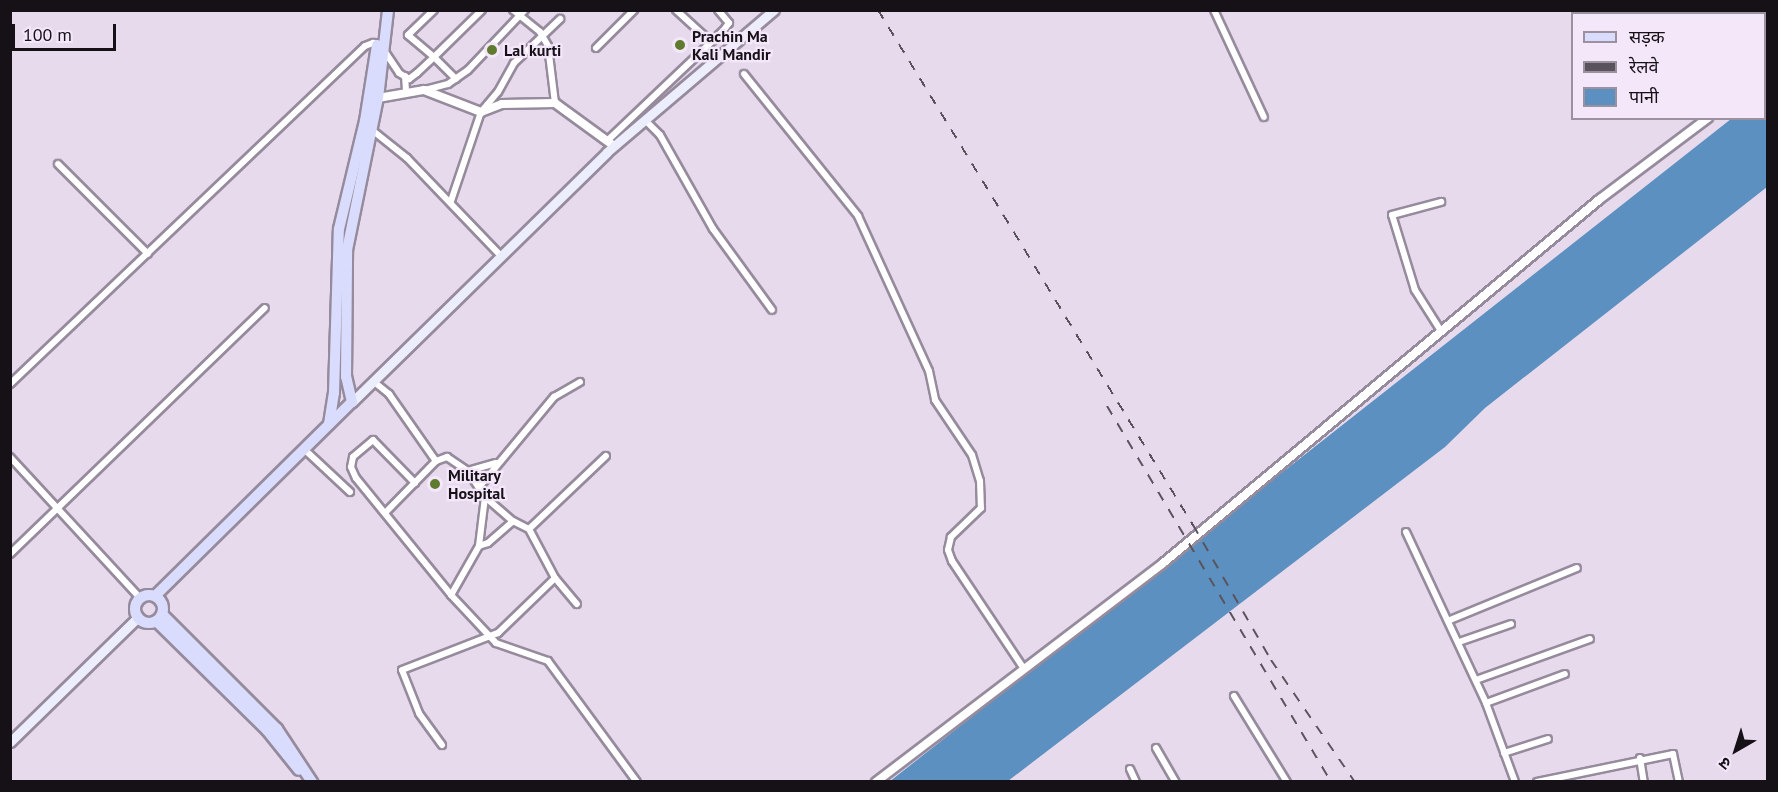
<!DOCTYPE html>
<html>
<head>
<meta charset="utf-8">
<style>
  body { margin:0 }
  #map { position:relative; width:1778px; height:792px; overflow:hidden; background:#e7daed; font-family:"PT Sans","Noto Sans Devanagari",sans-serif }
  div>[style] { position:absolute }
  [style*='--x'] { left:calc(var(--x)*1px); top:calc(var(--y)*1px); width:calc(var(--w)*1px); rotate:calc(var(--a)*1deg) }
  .water>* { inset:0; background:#5b90c0 }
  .roads { filter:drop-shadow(2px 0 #968b9c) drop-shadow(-2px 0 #968b9c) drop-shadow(0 2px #968b9c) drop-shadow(0 -2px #968b9c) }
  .minor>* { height:6px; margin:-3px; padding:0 3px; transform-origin:3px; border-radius:3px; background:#fff }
  .tertiary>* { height:8px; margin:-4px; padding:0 4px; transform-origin:4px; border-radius:4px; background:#fff }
  .secondary>* { height:9px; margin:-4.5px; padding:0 4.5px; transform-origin:4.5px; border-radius:4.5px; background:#eceefe }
  .primary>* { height:10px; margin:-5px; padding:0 5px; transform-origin:5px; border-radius:5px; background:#dadcfd }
  .primary>.ring { margin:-5px; padding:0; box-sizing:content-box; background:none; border:10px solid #dadcfd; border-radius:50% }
  .rail>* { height:2px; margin-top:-1px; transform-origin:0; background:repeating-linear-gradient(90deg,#5a535d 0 10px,transparent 0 20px) }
  .dots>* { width:16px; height:16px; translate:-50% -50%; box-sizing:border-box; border:3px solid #f4e7fa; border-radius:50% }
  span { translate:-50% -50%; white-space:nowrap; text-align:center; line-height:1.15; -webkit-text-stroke:4.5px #f4e7fa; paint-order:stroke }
  .poi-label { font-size:16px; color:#151117; font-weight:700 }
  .left { translate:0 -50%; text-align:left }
  .frame { position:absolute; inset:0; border:12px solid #151117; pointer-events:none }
  .legend { position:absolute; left:1571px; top:12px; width:195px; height:108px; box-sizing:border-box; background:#f4e7fa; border:2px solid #9b919f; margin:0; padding:8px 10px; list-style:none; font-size:18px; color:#151117 }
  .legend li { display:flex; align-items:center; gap:12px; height:30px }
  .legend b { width:30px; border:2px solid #9b919f }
  .north { position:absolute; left:1706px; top:720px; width:60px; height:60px; -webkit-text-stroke:4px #f4e7fa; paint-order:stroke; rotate:219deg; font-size:16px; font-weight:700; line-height:24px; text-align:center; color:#151117 }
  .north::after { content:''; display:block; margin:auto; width:21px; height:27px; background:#151117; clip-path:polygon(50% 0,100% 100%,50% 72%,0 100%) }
  .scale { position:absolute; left:12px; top:24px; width:104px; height:27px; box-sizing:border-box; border:3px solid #151117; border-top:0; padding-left:8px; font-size:18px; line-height:21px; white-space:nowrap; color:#151117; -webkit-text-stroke:4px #f4e7fa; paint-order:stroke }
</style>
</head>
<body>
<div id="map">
  <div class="water">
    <div style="clip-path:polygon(1767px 90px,1767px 187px,1485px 408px,1445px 447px,1008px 781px,889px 782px,1731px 119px,1764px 118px)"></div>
  </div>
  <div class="roads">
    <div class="minor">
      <div style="--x:513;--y:10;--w:35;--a:39"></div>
      <div style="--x:540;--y:32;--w:16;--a:60"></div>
      <div style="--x:548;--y:46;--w:57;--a:83"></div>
      <div style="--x:676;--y:10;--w:47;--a:42.4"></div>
      <div style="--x:1214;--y:10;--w:118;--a:65"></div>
      <div style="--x:1604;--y:10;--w:4;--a:63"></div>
      <div style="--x:1653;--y:10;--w:4;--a:76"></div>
      <div style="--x:1715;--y:10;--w:4;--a:63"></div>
      <div style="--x:1759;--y:10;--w:4;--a:56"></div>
      <div style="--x:1661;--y:14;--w:7;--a:-34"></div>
      <div style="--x:596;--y:48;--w:54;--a:-45"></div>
      <div style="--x:744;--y:74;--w:182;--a:51.2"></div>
      <div style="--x:858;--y:216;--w:170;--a:65.4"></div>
      <div style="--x:929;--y:371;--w:30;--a:78"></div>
      <div style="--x:935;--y:400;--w:66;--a:56.1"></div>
      <div style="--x:972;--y:455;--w:27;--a:73"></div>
      <div style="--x:980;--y:481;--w:27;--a:88"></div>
      <div style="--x:981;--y:508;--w:42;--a:136"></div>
      <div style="--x:951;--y:537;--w:13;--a:103"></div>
      <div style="--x:948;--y:550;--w:12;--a:70"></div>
      <div style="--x:952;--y:561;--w:130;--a:56.3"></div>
      <div style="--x:405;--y:76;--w:15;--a:86"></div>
      <div style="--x:456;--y:79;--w:31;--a:-135"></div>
      <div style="--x:434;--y:57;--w:67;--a:-44.4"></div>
      <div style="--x:425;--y:90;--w:24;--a:-15"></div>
      <div style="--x:448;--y:84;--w:24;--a:-35"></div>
      <div style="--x:468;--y:70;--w:83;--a:-46.5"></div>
      <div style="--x:645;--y:120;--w:21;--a:45"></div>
      <div style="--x:660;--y:135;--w:108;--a:60.6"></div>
      <div style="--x:713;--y:229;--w:100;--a:53.9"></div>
      <div style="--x:372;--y:130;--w:45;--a:38.7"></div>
      <div style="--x:407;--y:158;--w:136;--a:46.2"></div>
      <div style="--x:608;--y:140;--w:158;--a:-43.5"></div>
      <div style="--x:723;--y:31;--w:10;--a:-53"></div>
      <div style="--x:729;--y:23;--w:17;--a:-130"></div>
      <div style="--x:58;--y:164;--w:127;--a:45"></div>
      <div style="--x:451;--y:201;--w:94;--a:-71.4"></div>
      <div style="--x:481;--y:112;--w:26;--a:-50"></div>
      <div style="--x:498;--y:92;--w:33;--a:-61"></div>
      <div style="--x:514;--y:63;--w:64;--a:-43.7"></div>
      <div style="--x:1441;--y:331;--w:49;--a:-122.4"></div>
      <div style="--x:1415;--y:290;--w:78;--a:-107"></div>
      <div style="--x:1392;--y:215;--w:51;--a:-14.9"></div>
      <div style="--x:373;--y:381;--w:21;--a:39"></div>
      <div style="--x:389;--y:394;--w:82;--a:55"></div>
      <div style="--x:10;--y:384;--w:490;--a:-43.6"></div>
      <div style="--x:365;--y:46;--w:9;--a:-21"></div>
      <div style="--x:373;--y:43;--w:12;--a:31"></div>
      <div style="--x:383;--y:49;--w:29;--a:56"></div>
      <div style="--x:399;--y:73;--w:12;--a:31"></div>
      <div style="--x:409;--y:79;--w:10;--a:-37"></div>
      <div style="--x:417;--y:73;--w:23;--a:-43"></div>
      <div style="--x:434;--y:57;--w:34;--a:-140"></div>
      <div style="--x:408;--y:35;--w:36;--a:-44"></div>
      <div style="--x:304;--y:449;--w:63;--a:43.1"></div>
      <div style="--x:10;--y:457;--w:192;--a:47.3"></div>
      <div style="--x:468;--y:471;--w:29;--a:-16"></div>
      <div style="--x:415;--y:483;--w:60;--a:-134.3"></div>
      <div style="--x:373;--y:440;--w:26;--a:140"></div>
      <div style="--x:353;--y:457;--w:10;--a:101"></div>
      <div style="--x:351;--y:467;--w:12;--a:66"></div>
      <div style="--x:356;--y:478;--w:151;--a:50.9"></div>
      <div style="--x:451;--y:595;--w:66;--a:46.8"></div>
      <div style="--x:496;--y:643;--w:55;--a:19.1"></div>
      <div style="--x:548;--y:661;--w:150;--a:53.7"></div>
      <div style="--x:480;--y:486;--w:116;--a:-50.3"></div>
      <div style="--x:554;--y:397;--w:30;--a:-30"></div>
      <div style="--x:485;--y:497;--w:37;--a:41"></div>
      <div style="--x:513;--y:521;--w:18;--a:27"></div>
      <div style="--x:529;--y:529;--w:55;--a:62"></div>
      <div style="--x:555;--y:578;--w:34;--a:50"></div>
      <div style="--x:385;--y:513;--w:73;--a:-45.6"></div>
      <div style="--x:436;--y:461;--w:12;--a:-20"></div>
      <div style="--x:447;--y:457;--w:25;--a:34"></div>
      <div style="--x:468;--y:471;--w:31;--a:57"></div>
      <div style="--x:485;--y:497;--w:49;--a:97"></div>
      <div style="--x:479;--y:546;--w:56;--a:119.7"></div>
      <div style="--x:529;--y:529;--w:106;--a:-43.5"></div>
      <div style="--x:1406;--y:532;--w:189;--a:64.9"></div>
      <div style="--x:1486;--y:703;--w:84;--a:69.8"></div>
      <div style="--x:479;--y:546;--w:9;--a:-18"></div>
      <div style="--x:488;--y:543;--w:33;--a:-41"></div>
      <div style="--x:10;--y:554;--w:354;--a:-44"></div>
      <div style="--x:1450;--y:620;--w:137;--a:-22.3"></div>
      <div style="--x:1459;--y:642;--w:55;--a:-19.1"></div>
      <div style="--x:1476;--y:680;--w:121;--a:-19.8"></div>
      <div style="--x:1234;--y:696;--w:101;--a:58.4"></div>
      <div style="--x:1486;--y:703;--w:84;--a:-20.2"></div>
      <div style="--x:442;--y:745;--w:39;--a:-126"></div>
      <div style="--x:419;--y:713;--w:46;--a:-111.6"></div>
      <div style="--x:402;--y:670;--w:103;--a:-21.1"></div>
      <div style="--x:498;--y:633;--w:79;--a:-44"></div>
      <div style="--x:1156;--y:748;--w:39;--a:60"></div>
      <div style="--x:1504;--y:753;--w:46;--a:-17.7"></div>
      <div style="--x:1640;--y:758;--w:24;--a:81"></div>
      <div style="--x:1130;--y:769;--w:14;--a:65"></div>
      <div style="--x:1537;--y:782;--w:139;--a:-11.6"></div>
      <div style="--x:1673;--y:754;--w:29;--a:78"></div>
    </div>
    <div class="tertiary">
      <div style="--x:1764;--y:77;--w:5;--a:-37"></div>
      <div style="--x:378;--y:98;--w:47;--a:-9.9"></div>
      <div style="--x:424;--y:90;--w:61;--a:21.1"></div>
      <div style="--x:481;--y:112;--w:22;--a:-21"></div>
      <div style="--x:502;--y:104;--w:53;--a:-1.1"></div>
      <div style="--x:555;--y:103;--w:73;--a:36.1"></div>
      <div style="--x:876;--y:782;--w:360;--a:-37.3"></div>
      <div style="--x:1162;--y:564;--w:570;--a:-39.81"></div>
      <div style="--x:1600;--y:199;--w:135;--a:-36.9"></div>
    </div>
    <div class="secondary">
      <div style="--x:352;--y:402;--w:357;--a:-44.4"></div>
      <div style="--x:607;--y:152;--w:219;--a:-40.4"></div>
      <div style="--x:10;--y:742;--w:179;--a:-44.3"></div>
    </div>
    <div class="primary">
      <div style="--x:329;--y:424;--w:31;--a:-81"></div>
      <div style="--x:334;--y:393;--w:164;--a:-88.3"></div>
      <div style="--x:339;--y:229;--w:111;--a:-76.5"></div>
      <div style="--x:365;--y:121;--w:77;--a:-81"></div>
      <div class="ring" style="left:135px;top:595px;width:18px;height:18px"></div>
      <div style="--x:155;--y:596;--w:276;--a:-44.6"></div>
      <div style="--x:352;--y:402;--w:26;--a:-103"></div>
      <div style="--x:346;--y:377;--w:127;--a:-89.5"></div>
      <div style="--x:347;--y:250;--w:155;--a:-78.5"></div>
      <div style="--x:378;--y:98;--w:89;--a:-83.5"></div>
      <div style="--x:162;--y:614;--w:163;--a:45"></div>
      <div style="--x:277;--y:729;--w:64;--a:56.6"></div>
      <div style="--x:156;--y:621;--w:156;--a:44.5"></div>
      <div style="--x:267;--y:730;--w:51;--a:51.3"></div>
    </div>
  </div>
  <div class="rail">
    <div style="--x:878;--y:10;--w:604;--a:58.55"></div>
    <div style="--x:1193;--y:525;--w:156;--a:60"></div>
    <div style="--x:1271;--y:660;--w:148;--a:55.5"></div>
    <div style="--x:1107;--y:406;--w:438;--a:59.2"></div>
  </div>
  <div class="dots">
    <div style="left:680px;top:45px;background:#5f7b2f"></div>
    <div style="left:492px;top:50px;background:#5f7b2f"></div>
    <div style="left:435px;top:484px;background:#5f7b2f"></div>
  </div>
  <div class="poi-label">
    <span class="left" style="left:692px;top:45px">Prachin Ma<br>Kali Mandir</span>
    <span class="left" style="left:504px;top:50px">Lal kurti</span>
    <span class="left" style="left:448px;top:484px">Military<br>Hospital</span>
  </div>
  <div class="frame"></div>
  <ul class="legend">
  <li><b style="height:8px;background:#dadcfd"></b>सड़क</li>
  <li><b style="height:8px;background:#5a535d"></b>रेलवे</li>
  <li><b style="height:16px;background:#5b90c0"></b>पानी</li>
  </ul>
  <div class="north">उ</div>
  <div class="scale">100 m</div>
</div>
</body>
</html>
